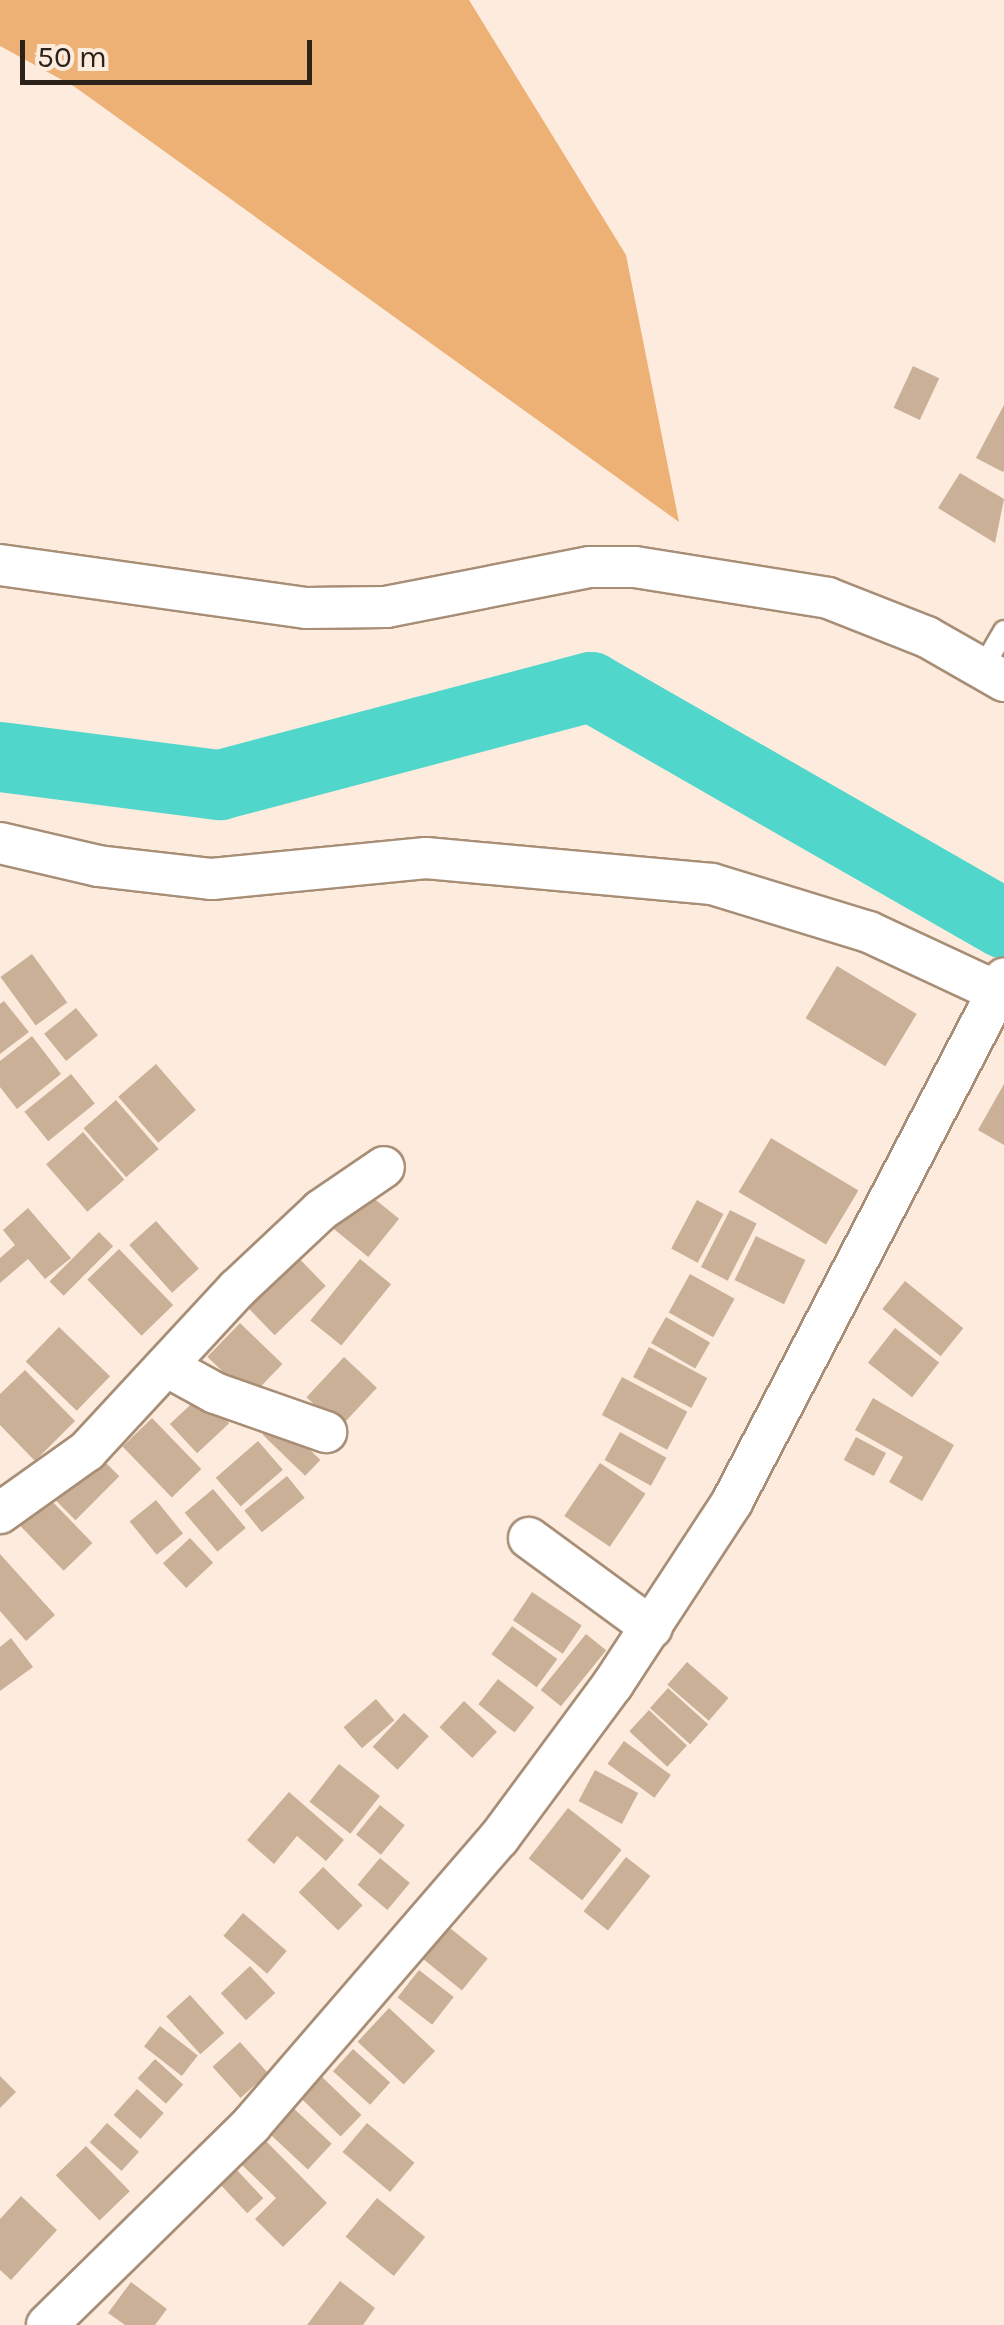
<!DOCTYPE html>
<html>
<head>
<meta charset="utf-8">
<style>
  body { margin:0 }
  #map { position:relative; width:1004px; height:2325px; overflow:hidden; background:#fdecdd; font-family:Karla,sans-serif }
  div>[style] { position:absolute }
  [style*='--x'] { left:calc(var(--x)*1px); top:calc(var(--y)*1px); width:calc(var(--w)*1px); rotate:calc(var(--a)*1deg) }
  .green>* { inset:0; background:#edb176 }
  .river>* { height:70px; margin:-35px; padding:0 35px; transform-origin:35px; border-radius:35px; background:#51d6cc }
  .building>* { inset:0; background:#cbb098; transform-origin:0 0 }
  .roads { filter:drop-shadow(2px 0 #a88e76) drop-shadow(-2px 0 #a88e76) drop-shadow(0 2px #a88e76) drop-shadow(0 -2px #a88e76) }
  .service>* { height:20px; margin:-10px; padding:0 10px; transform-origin:10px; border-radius:10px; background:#fff }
  .minor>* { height:40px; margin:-20px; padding:0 20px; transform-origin:20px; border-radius:20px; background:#fff }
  span { translate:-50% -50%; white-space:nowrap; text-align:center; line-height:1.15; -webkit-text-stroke:9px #fdecdd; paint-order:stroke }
  .scale { position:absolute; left:20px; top:40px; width:292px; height:45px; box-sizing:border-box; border:5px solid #2c2219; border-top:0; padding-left:12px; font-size:30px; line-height:35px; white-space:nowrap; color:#2c2219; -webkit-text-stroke:8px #fdecdd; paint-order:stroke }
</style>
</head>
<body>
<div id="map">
  <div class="green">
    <div style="clip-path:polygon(0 0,469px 0,626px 255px,679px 522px,75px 87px,0 46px)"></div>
  </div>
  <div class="river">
    <div style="--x:0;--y:757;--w:222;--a:7.3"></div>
    <div style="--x:220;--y:785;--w:384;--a:-14.8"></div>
    <div style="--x:591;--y:687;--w:476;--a:29.8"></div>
  </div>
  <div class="building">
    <div style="left:913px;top:366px;width:29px;height:46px;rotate:25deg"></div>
    <div style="clip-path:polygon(1004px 405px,1004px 470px,1003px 472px,976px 458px)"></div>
    <div style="clip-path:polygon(960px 473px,1004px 499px,995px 543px,938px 508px)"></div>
    <div style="left:32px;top:954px;width:60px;height:39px;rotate:54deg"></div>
    <div style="left:837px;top:966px;width:93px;height:61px;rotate:31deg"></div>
    <div style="clip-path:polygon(4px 1001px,29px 1032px,0 1054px,0 1004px)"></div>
    <div style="left:76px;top:1008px;width:35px;height:41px;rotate:51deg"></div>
    <div style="clip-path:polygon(32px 1036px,61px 1074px,17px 1109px,0 1087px,0 1061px)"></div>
    <div style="left:156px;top:1064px;width:61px;height:50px;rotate:49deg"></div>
    <div style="left:71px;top:1074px;width:38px;height:60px;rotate:51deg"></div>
    <div style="clip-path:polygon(1004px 1084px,1004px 1145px,978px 1130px)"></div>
    <div style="left:116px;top:1100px;width:65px;height:43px;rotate:49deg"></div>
    <div style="left:83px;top:1132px;width:63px;height:49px;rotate:49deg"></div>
    <div style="left:771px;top:1138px;width:102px;height:63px;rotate:31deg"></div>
    <div style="left:361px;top:1188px;width:49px;height:49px;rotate:39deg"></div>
    <div style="left:697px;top:1200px;width:30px;height:55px;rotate:28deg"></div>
    <div style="clip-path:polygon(28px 1208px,71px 1258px,45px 1279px,28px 1259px,0 1283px,0 1258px,15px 1245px,3px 1230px)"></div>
    <div style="left:730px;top:1210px;width:30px;height:64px;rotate:27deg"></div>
    <div style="left:156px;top:1221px;width:64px;height:36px;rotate:48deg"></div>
    <div style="left:99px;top:1232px;width:20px;height:70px;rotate:45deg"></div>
    <div style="left:756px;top:1236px;width:55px;height:49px;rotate:26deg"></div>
    <div style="left:119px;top:1249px;width:78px;height:44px;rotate:46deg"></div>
    <div style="left:291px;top:1250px;width:50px;height:71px;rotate:46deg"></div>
    <div style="left:360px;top:1259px;width:40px;height:79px;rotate:39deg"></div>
    <div style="left:690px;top:1274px;width:51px;height:44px;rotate:29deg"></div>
    <div style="left:905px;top:1281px;width:75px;height:36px;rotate:39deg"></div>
    <div style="left:666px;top:1317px;width:51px;height:30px;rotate:30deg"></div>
    <div style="left:240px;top:1323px;width:59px;height:47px;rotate:44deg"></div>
    <div style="left:59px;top:1327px;width:71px;height:48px;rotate:44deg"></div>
    <div style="left:895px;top:1328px;width:56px;height:44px;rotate:38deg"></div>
    <div style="left:649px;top:1347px;width:66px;height:34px;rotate:28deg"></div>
    <div style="left:344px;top:1357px;width:45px;height:55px;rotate:43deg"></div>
    <div style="clip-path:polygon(25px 1370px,75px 1421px,35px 1461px,0 1425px,0 1394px)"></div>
    <div style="left:622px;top:1377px;width:74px;height:43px;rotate:28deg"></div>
    <div style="left:202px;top:1394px;width:40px;height:44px;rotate:47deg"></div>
    <div style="clip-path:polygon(873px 1398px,954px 1445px,922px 1501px,889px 1482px,903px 1457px,855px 1430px)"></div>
    <div style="left:152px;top:1418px;width:71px;height:41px;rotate:46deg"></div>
    <div style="left:278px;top:1419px;width:59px;height:22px;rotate:44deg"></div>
    <div style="left:620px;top:1432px;width:53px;height:32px;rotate:29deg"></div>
    <div style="left:856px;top:1437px;width:34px;height:26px;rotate:28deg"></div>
    <div style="left:258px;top:1441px;width:38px;height:56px;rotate:49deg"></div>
    <div style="left:96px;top:1453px;width:33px;height:62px;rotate:45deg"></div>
    <div style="left:600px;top:1463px;width:55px;height:64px;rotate:34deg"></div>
    <div style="left:287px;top:1476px;width:28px;height:55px;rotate:51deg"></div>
    <div style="left:213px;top:1489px;width:51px;height:37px;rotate:50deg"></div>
    <div style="left:48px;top:1497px;width:64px;height:40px;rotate:46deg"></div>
    <div style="left:156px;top:1500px;width:43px;height:34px;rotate:51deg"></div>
    <div style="left:190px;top:1538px;width:34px;height:37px;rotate:47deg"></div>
    <div style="clip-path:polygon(0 1554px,55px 1615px,26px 1641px,0 1611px)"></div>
    <div style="left:532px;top:1592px;width:60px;height:34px;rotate:34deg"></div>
    <div style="left:512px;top:1626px;width:56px;height:35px;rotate:36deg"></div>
    <div style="left:586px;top:1634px;width:26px;height:72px;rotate:39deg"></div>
    <div style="clip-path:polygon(11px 1638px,33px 1667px,0 1691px,0 1647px)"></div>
    <div style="left:687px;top:1662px;width:55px;height:30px;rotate:41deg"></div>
    <div style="left:498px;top:1679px;width:46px;height:32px;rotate:38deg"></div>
    <div style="left:668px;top:1688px;width:54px;height:27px;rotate:42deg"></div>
    <div style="left:376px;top:1699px;width:28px;height:43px;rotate:49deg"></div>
    <div style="left:464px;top:1701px;width:45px;height:36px;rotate:43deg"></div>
    <div style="left:649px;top:1710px;width:52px;height:29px;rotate:43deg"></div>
    <div style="left:404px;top:1713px;width:34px;height:46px;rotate:43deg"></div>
    <div style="left:624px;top:1741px;width:58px;height:28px;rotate:36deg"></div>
    <div style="left:339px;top:1764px;width:52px;height:48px;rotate:38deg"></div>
    <div style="left:595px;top:1770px;width:49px;height:35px;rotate:28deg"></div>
    <div style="clip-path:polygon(289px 1792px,344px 1840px,326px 1861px,297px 1836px,274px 1864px,247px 1840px)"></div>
    <div style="left:380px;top:1805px;width:32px;height:38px;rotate:39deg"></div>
    <div style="left:568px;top:1808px;width:68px;height:64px;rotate:38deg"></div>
    <div style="left:626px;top:1857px;width:31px;height:69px;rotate:38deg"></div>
    <div style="left:380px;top:1858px;width:39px;height:35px;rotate:40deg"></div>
    <div style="left:323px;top:1867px;width:55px;height:35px;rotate:44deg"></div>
    <div style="left:243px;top:1913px;width:58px;height:30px;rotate:41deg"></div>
    <div style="left:445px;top:1924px;width:55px;height:41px;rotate:39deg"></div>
    <div style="left:250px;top:1966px;width:37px;height:40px;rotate:47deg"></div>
    <div style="left:419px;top:1970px;width:44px;height:35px;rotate:38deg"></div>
    <div style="left:190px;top:1995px;width:51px;height:32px;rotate:48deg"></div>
    <div style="left:389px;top:2008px;width:63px;height:46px;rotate:43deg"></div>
    <div style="left:160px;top:2026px;width:48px;height:26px;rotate:38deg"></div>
    <div style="left:240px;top:2042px;width:42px;height:37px;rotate:48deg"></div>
    <div style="left:353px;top:2049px;width:50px;height:30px;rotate:42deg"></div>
    <div style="left:155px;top:2059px;width:38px;height:26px;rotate:42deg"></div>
    <div style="left:319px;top:2074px;width:59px;height:30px;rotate:44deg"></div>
    <div style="clip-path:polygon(0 2076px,16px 2092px,0 2108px)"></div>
    <div style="left:137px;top:2089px;width:36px;height:35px;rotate:42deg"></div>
    <div style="left:290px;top:2105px;width:57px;height:35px;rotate:43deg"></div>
    <div style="left:107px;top:2123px;width:43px;height:26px;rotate:42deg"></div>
    <div style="left:367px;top:2123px;width:62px;height:38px;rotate:40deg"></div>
    <div style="clip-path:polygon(264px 2139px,327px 2203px,283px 2247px,255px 2219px,276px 2198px,240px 2163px)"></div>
    <div style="left:86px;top:2146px;width:63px;height:42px;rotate:46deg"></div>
    <div style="left:236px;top:2169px;width:40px;height:22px;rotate:47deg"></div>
    <div style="clip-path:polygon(21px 2196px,57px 2230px,11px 2280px,0 2270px,0 2219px)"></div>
    <div style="left:377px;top:2198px;width:62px;height:50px;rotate:39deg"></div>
    <div style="clip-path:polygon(340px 2281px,375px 2308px,363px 2325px,307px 2325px)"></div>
    <div style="clip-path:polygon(131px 2282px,167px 2309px,155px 2325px,125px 2325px,108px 2313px)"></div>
  </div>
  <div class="roads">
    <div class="service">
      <div style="--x:982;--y:669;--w:44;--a:-59.9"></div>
    </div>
    <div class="minor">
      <div style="--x:0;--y:565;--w:309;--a:8"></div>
      <div style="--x:306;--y:608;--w:80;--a:-0.7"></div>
      <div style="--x:386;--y:607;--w:208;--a:-11.1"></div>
      <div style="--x:590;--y:567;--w:45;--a:0"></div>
      <div style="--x:635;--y:567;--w:195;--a:9.1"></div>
      <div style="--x:828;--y:598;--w:106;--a:21.5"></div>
      <div style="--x:927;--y:637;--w:89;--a:29.7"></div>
      <div style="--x:0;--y:843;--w:101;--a:13.2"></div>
      <div style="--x:98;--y:866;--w:115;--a:6.5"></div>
      <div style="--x:212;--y:879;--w:215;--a:-5.6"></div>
      <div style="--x:426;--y:858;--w:287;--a:5.2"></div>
      <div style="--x:712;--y:884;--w:164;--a:17"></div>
      <div style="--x:869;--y:932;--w:149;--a:25"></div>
      <div style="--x:166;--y:1366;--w:56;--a:28.9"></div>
      <div style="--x:215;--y:1393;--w:118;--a:19.4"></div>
      <div style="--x:0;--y:1513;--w:107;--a:-35.5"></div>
      <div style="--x:87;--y:1451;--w:221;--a:-47.2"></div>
      <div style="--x:237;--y:1289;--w:115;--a:-43.2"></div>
      <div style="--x:321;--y:1210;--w:76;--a:-34.3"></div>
      <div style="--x:529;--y:1538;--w:152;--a:36.2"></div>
      <div style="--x:47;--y:2325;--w:286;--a:-44.4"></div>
      <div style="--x:251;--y:2125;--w:379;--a:-49.2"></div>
      <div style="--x:499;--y:1838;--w:192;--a:-53.5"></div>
      <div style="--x:613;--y:1684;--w:217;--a:-56.8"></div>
      <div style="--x:732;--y:1502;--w:590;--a:-62.52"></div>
    </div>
  </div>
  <div class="scale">50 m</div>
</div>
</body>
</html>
